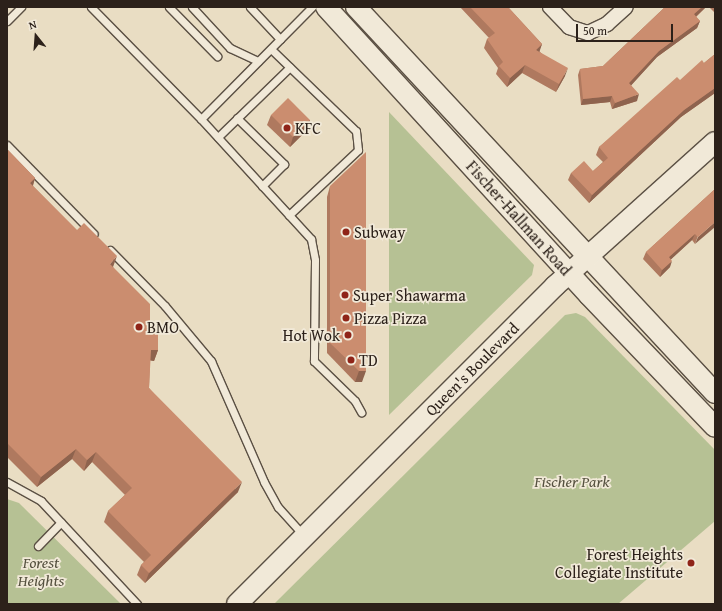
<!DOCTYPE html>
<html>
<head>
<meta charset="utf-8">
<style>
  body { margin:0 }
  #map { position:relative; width:722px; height:611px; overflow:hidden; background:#e9ddc3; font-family:"Gentium Book Plus",serif }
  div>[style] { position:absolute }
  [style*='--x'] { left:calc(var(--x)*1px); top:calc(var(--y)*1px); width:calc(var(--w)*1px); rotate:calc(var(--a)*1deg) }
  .green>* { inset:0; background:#b6c194 }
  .roads { filter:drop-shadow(1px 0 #5b5044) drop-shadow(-1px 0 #5b5044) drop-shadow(0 1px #5b5044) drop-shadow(0 -1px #5b5044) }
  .lane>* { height:7px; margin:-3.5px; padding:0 3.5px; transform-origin:3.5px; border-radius:3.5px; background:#f1e9d8 }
  .street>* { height:14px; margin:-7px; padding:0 7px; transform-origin:7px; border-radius:7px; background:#f1e9d8 }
  .secondary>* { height:20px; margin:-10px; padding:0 10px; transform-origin:10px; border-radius:10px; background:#f1e9d8 }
  .wall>* { inset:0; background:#af795f }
  .shaded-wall>* { inset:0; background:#8e634e }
  .building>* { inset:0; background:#cb8d6f; transform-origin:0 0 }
  .dots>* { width:11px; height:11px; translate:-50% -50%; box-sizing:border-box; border:2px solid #f1e9d8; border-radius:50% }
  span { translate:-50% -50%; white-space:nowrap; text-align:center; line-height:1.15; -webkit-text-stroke:3.5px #f1e9d8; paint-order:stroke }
  .poi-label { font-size:16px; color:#2c211a }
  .left { translate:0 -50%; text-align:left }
  .right { translate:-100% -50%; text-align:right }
  .street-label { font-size:16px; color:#2c211a }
  .park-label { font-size:16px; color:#55513f; font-style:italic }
  .frame { position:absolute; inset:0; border:8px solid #2c211a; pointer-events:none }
  .north { position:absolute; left:16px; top:16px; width:40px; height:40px; -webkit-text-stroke:3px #f1e9d8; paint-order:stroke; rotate:343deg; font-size:11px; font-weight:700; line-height:16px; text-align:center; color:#2c211a }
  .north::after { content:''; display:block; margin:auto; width:14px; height:18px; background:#2c211a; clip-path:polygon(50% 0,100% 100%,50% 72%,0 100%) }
  .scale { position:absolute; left:576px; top:24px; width:97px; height:18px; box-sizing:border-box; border:2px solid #2c211a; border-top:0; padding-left:5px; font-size:12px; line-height:14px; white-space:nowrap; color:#2c211a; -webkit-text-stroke:3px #f1e9d8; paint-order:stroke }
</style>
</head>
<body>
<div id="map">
  <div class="green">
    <div style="clip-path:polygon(389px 112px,534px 265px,532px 275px,389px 415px)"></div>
    <div style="clip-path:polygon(576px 313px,585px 317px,715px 450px,715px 521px,618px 604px,274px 604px,565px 315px)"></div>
    <div style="clip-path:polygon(7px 499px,19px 503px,121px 604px,7px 604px)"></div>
  </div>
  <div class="roads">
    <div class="lane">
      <div style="--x:91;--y:7;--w:157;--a:45.5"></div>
      <div style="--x:201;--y:119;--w:163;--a:47.5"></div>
      <div style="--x:311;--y:239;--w:21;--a:79"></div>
      <div style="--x:315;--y:260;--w:101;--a:90.6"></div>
      <div style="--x:314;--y:361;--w:57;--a:44.3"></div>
      <div style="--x:355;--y:401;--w:13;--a:61"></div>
      <div style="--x:169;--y:7;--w:69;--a:45.6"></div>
      <div style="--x:192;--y:7;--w:56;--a:47.2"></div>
      <div style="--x:230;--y:48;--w:31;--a:25"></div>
      <div style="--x:250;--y:7;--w:44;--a:46.8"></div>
      <div style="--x:7;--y:21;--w:20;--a:-45"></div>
      <div style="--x:271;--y:49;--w:118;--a:44"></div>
      <div style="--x:356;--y:131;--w:19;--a:84"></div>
      <div style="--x:358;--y:150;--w:95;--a:136.7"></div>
      <div style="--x:237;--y:118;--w:66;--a:44.4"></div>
      <div style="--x:284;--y:164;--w:31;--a:135"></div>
      <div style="--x:201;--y:119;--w:158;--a:-45.3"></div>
      <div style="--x:218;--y:137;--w:100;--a:-44.2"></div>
      <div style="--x:7;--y:145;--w:124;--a:45.7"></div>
      <div style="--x:110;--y:250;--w:78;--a:45.5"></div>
      <div style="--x:165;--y:306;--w:72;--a:50.1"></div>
      <div style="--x:211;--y:361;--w:132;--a:66.3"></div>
      <div style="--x:264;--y:482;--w:29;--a:61"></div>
      <div style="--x:278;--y:507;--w:39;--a:48"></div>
      <div style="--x:7;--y:482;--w:39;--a:29"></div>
      <div style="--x:41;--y:501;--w:141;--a:47"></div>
      <div style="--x:38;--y:546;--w:33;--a:-46"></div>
    </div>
    <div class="street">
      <div style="--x:550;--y:7;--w:28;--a:46"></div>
      <div style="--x:569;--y:27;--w:20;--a:18"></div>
      <div style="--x:588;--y:33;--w:21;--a:-25"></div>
      <div style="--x:607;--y:24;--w:25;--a:-42"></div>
    </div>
    <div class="secondary">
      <div style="--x:326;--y:7;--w:390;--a:47.6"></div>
      <div style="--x:589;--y:295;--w:182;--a:46.3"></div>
      <div style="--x:356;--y:7;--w:527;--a:47.08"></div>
      <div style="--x:237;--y:604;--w:450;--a:-45"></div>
      <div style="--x:555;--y:286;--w:215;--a:-42"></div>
    </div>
  </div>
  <div class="wall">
    <div style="clip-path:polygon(460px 7px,508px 7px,542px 44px,539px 51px,565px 76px,556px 92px,522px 73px,507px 87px,496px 74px,498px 68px,484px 48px,487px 39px,489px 38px)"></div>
    <div style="clip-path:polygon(665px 7px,706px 7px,696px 17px,700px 21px,697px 28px,657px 57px,631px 85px,637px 101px,612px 109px,610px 102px,581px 105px,578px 75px,580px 69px,603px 66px)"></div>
    <div style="clip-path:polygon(709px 7px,715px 7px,715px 13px)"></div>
    <div style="clip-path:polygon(715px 54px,715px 93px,681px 117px,589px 203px,568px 180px,571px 173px,593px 171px,603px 162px,596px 155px,599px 147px,704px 63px)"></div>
    <div style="clip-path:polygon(271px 115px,310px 120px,307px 130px,290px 147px,267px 125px)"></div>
    <div style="clip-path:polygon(7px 149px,35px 178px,33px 186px,113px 267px,150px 324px,158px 350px,154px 361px,150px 360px,149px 388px,238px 492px,145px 583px,137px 575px,141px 565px,144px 562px,104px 522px,108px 511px,125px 495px,92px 462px,84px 471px,72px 459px,37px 487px,7px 457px)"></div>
    <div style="clip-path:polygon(330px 186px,362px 382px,355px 382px,327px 353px,327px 197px)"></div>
    <div style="clip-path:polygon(715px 189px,695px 244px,692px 240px,671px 259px,670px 267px,660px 277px,643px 259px,646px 252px)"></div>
  </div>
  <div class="shaded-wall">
    <div style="clip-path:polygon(702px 7px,706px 7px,691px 21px,694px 14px)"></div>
    <div style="clip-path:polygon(700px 21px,697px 28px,657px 57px,627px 90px,629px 83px,659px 51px)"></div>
    <div style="clip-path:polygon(542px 44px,539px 53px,536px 50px)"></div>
    <div style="clip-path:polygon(525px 65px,522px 73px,507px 87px,510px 78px)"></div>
    <div style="clip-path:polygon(568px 68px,565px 76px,556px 92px,559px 84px)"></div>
    <div style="clip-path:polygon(715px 88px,715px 93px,681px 117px,589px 203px,592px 195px,684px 110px)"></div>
    <div style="clip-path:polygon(639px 94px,637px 101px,612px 109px,615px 103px)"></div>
    <div style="clip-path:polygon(612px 96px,610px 102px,581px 105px,583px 99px)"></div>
    <div style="clip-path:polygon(310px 120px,307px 130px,290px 147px,293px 137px)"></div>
    <div style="clip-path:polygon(35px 178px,32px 188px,30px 183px)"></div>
    <div style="clip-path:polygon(715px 222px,715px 227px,695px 244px,698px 237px)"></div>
    <div style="clip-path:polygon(695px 234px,692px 240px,666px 264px,669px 257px)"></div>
    <div style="clip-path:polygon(117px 256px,113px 267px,106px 274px,110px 264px)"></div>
    <div style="clip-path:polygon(672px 261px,670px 267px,660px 277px,662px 270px)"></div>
    <div style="clip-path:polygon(151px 350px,158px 350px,154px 361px,147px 360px)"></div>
    <div style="clip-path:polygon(359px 371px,366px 371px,362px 382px,355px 382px)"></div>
    <div style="clip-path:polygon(76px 449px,72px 459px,37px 487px,41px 477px)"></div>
    <div style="clip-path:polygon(96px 452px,92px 462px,84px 471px,87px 460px)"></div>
    <div style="clip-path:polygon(242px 482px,238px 492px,145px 583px,149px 573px)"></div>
  </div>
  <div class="building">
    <div style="clip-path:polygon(470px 7px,508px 7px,542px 44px,536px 50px,568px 68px,559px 84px,525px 65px,510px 78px,499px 66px,503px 62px,487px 39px,495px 33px)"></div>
    <div style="clip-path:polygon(665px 7px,702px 7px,694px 14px,700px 21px,659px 51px,629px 83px,639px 94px,615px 103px,612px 96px,583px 99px,580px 69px,603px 66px)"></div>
    <div style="clip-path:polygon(715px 54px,715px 88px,684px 110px,592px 195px,571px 173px,584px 161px,593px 171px,608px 158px,599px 147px,677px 77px,680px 80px,702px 60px,704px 63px)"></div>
    <div style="left:288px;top:98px;width:31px;height:24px;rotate:45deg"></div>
    <div style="clip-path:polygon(7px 149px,35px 178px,30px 183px,77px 230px,84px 223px,117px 256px,110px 264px,150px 304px,150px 324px,158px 324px,158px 350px,151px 350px,149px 388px,242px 482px,149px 573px,141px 565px,151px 555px,108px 511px,132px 488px,96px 452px,87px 460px,76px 449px,41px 477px,7px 443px)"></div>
    <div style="clip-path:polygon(366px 152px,366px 371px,359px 371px,330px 343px,330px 186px)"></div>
    <div style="clip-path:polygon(715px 189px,715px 222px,698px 237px,695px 234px,669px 257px,672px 261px,662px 270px,646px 252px)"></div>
  </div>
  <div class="dots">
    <div style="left:287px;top:128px;background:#8f2418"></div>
    <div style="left:346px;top:232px;background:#8f2418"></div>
    <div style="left:345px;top:295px;background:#8f2418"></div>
    <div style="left:346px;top:318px;background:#8f2418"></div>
    <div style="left:139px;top:327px;background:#8f2418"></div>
    <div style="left:348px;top:335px;background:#8f2418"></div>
    <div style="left:351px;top:360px;background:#8f2418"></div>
    <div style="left:691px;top:563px;background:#8f2418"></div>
  </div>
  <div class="poi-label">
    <span class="left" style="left:295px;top:128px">KFC</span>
    <span class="left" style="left:354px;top:232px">Subway</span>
    <span class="left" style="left:353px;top:295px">Super Shawarma</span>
    <span class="left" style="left:354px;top:318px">Pizza Pizza</span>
    <span class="left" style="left:147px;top:327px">BMO</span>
    <span class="right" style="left:340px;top:335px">Hot Wok</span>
    <span class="left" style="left:359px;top:360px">TD</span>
    <span class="right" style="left:683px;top:563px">Forest Heights<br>Collegiate Institute</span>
  </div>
  <div class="street-label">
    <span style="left:519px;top:218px;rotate:48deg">Fischer-Hallman Road</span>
    <span style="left:472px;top:369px;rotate:-45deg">Queen's Boulevard</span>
  </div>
  <div class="park-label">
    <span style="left:572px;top:481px">Fischer Park</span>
    <span style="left:41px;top:571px">Forest<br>Heights</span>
  </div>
  <div class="frame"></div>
  <div class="north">N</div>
  <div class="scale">50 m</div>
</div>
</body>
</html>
